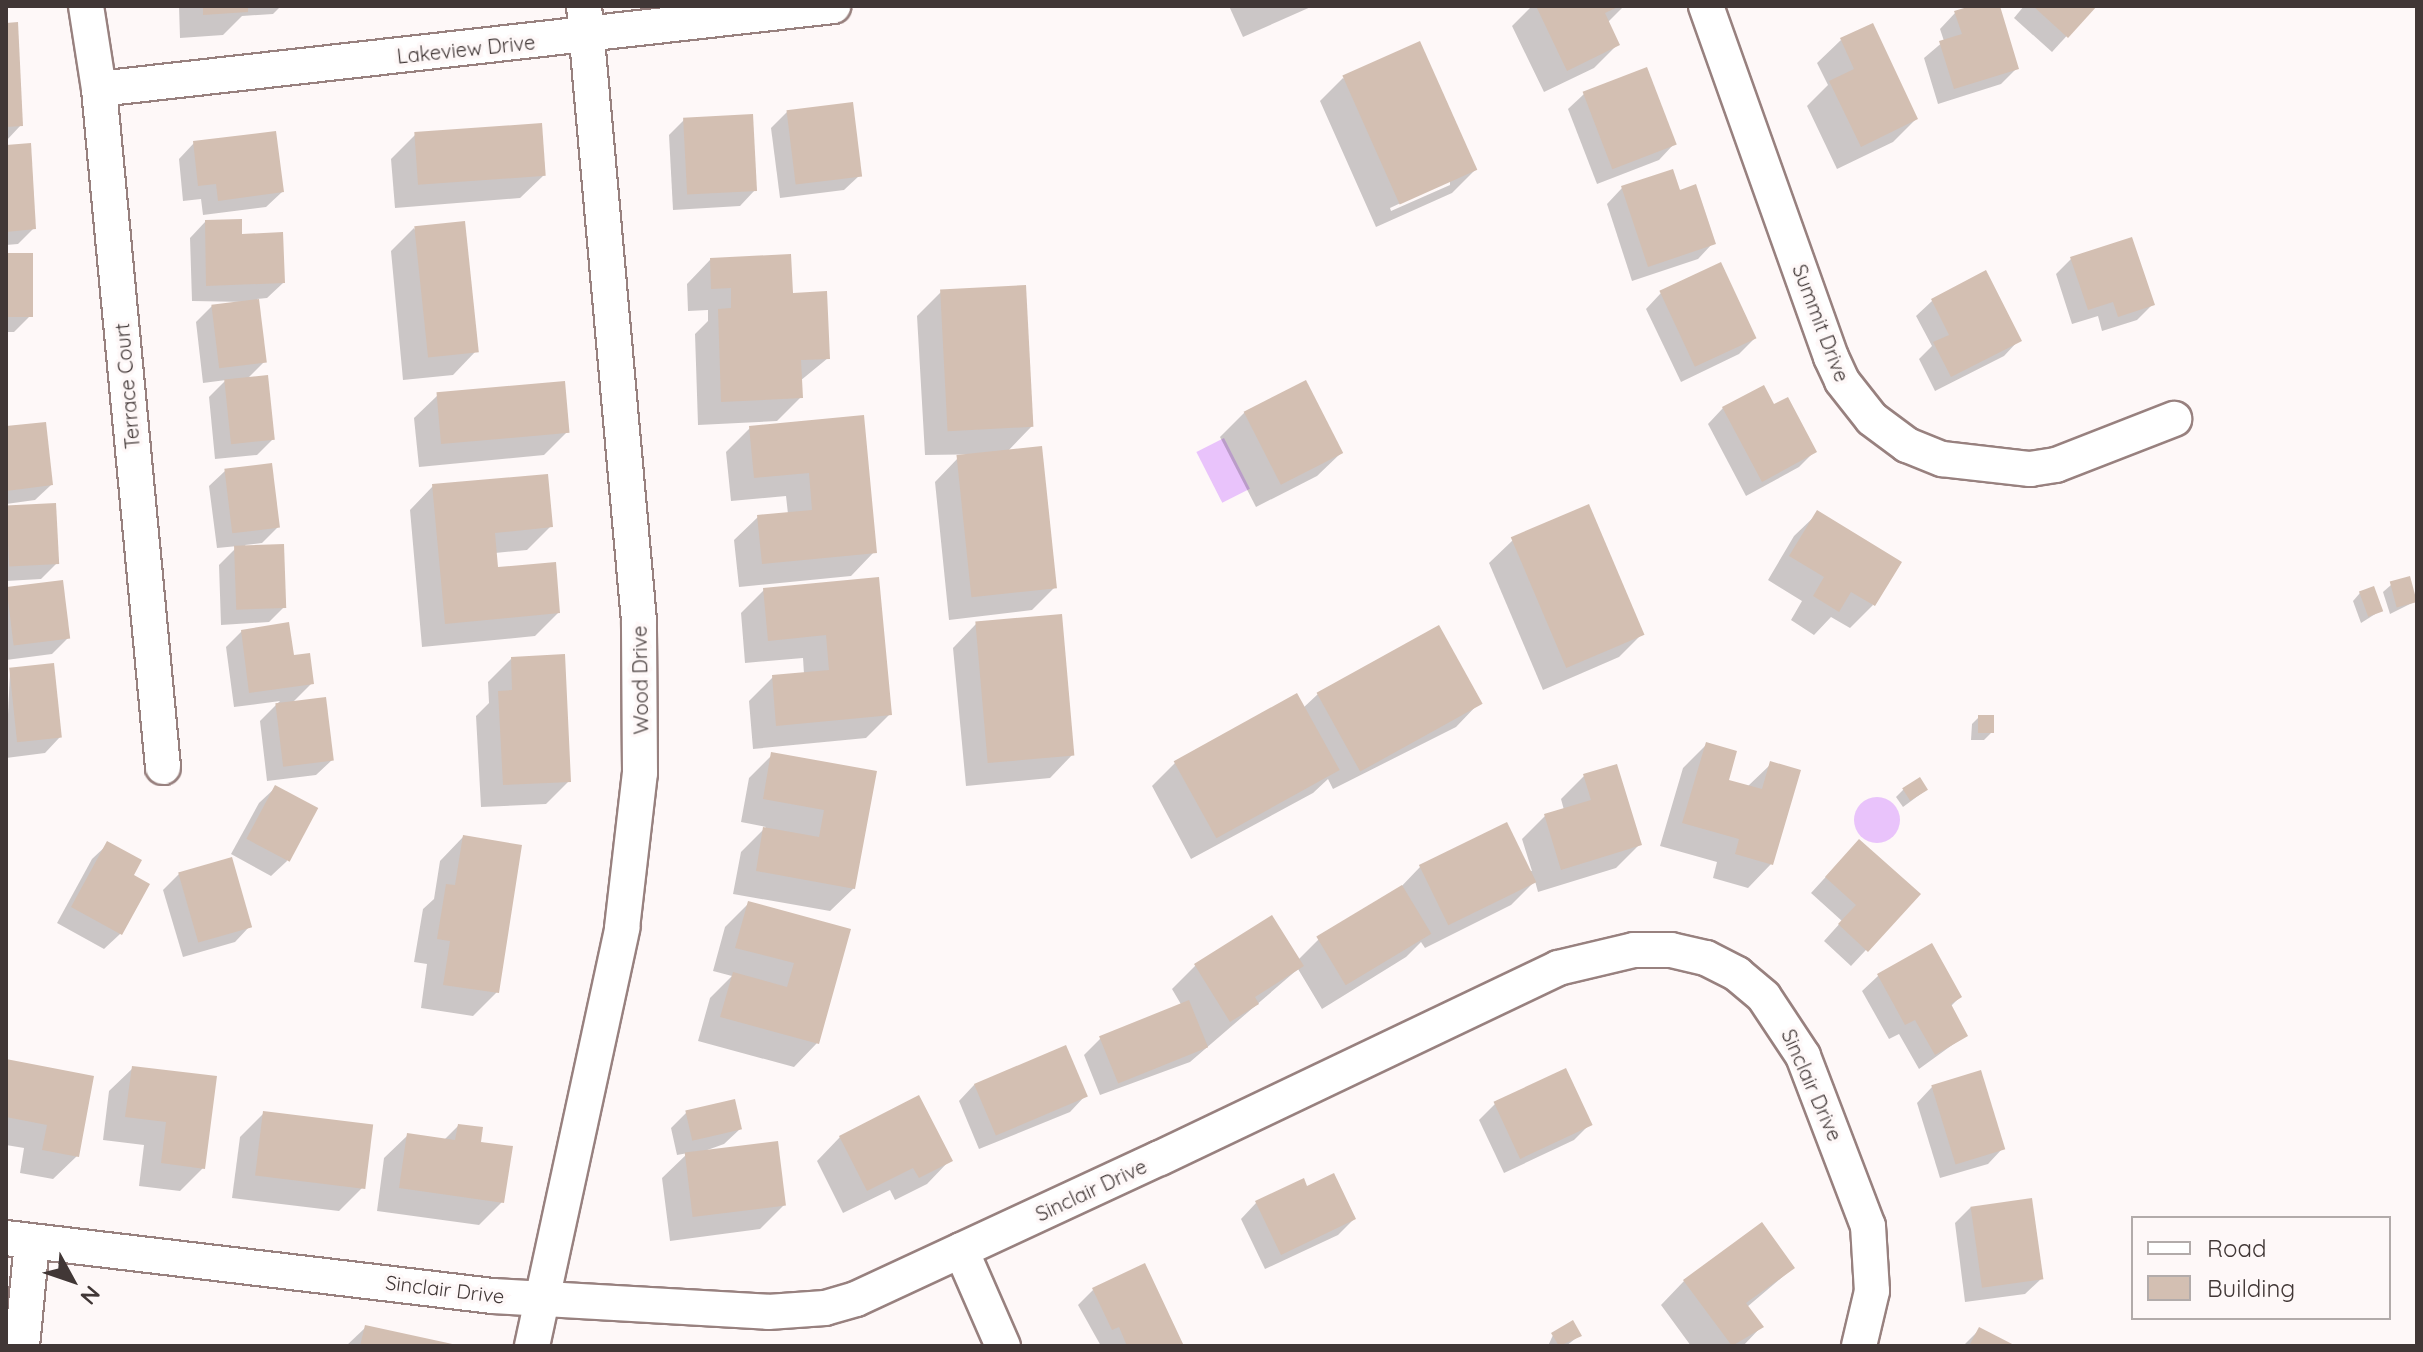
<!DOCTYPE html>
<html>
<head>
<meta charset="utf-8">
<style>
  body { margin:0 }
  #map { position:relative; width:2423px; height:1352px; overflow:hidden; background:#fef8f8; font-family:Quicksand,sans-serif }
  div>[style] { position:absolute }
  [style*='--x'] { left:calc(var(--x)*1px); top:calc(var(--y)*1px); width:calc(var(--w)*1px); rotate:calc(var(--a)*1deg) }
  .water>* { inset:0; background:#e9c3fb; transform-origin:0 0 }
  .round { border-radius:50% }
  .shadow>* { inset:0; background:#0003 }
  .building>* { inset:0; background:#d3bfb2; transform-origin:0 0 }
  .roads { filter:drop-shadow(2px 0 #98817f) drop-shadow(-2px 0 #98817f) drop-shadow(0 2px #98817f) drop-shadow(0 -2px #98817f) }
  .minor>* { height:34px; margin:-17px; padding:0 17px; transform-origin:17px; border-radius:17px; background:#fff }
  span { translate:-50% -50%; white-space:nowrap; text-align:center; line-height:1.15; -webkit-text-stroke:7px #fef8f8; paint-order:stroke }
  .street-label { font-size:20px; color:#413736 }
  .frame { position:absolute; inset:0; border:8px solid #413736; pointer-events:none }
  .legend { position:absolute; left:2131px; top:1216px; width:260px; height:104px; box-sizing:border-box; background:#fef8f8; border:2px solid #b2abaa; margin:0; padding:10px 14px; list-style:none; font-size:24px; color:#413736 }
  .legend li { display:flex; align-items:center; gap:16px; height:40px }
  .legend b { width:40px; border:2px solid #b2abaa }
  .north { position:absolute; left:32px; top:1240px; width:80px; height:80px; -webkit-text-stroke:6px #fef8f8; paint-order:stroke; rotate:130deg; font-size:22px; font-weight:700; line-height:32px; text-align:center; color:#413736 }
  .north::after { content:''; display:block; margin:auto; width:28px; height:36px; background:#413736; clip-path:polygon(50% 0,100% 100%,50% 72%,0 100%) }
</style>
</head>
<body>
<div id="map">
  <div class="water">
    <div style="left:1224px;top:438px;width:57px;height:31px;rotate:63deg"></div>
    <div class="round" style="left:1854px;top:797px;width:46px;height:46px"></div>
  </div>
  <div class="shadow">
    <div style="clip-path:polygon(179px 6px,281px 6px,273px 14px,242px 16px,223px 35px,180px 38px)"></div>
    <div style="clip-path:polygon(1229px 6px,1313px 6px,1243px 37px)"></div>
    <div style="clip-path:polygon(1532px 6px,1624px 6px,1607px 23px,1617px 45px,1594px 68px,1544px 92px,1512px 26px)"></div>
    <div style="clip-path:polygon(1978px 6px,1997px 6px,2017px 68px,2001px 84px,1938px 104px,1924px 58px,1944px 41px,1940px 29px,1955px 13px)"></div>
    <div style="clip-path:polygon(2024px 6px,2094px 6px,2052px 52px,2014px 18px)"></div>
    <div style="clip-path:polygon(6px 25px,21px 125px,6px 141px)"></div>
    <div style="clip-path:polygon(1841px 40px,1916px 119px,1893px 142px,1837px 169px,1807px 106px,1828px 85px,1817px 63px)"></div>
    <div style="clip-path:polygon(evenodd,1343px 78px,1475px 170px,1452px 193px,1376px 227px,1320px 101px,1343px 78px,1450px 180px,1450px 185px,1391px 211px,1390px 208px,1450px 180px)"></div>
    <div style="clip-path:polygon(1584px 94px,1674px 144px,1659px 160px,1597px 184px,1568px 109px)"></div>
    <div style="clip-path:polygon(787px 112px,860px 175px,844px 190px,780px 198px,771px 128px)"></div>
    <div style="clip-path:polygon(684px 120px,755px 190px,740px 206px,673px 210px,669px 135px)"></div>
    <div style="clip-path:polygon(415px 135px,544px 175px,520px 198px,395px 208px,391px 159px)"></div>
    <div style="clip-path:polygon(194px 143px,282px 192px,266px 207px,203px 215px,201px 199px,183px 201px,179px 159px)"></div>
    <div style="clip-path:polygon(6px 147px,34px 228px,18px 244px,6px 245px)"></div>
    <div style="clip-path:polygon(1622px 188px,1678px 192px,1713px 243px,1698px 259px,1632px 281px,1607px 204px)"></div>
    <div style="clip-path:polygon(205px 222px,240px 236px,283px 283px,267px 298px,257px 299px,264px 362px,247px 379px,273px 439px,257px 455px,215px 459px,209px 397px,226px 380px,203px 383px,196px 322px,212px 306px,248px 302px,192px 301px,190px 238px)"></div>
    <div style="clip-path:polygon(414px 228px,476px 351px,453px 375px,403px 380px,391px 251px)"></div>
    <div style="clip-path:polygon(6px 255px,30px 316px,14px 332px,6px 332px)"></div>
    <div style="clip-path:polygon(2071px 259px,2153px 304px,2137px 320px,2102px 331px,2098px 316px,2072px 324px,2056px 274px)"></div>
    <div style="clip-path:polygon(710px 260px,791px 295px,828px 358px,800px 381px,801px 397px,777px 421px,698px 425px,695px 334px,708px 321px,708px 310px,688px 311px,687px 284px)"></div>
    <div style="clip-path:polygon(1985px 273px,2019px 340px,2004px 356px,1935px 391px,1919px 359px,1932px 346px,1916px 316px,1932px 301px)"></div>
    <div style="clip-path:polygon(941px 292px,1032px 426px,1006px 453px,1055px 587px,1032px 610px,949px 620px,935px 482px,958px 458px,994px 454px,925px 455px,917px 316px)"></div>
    <div style="clip-path:polygon(1661px 293px,1755px 338px,1739px 354px,1681px 382px,1646px 309px)"></div>
    <div style="clip-path:polygon(1305px 382px,1341px 453px,1317px 476px,1256px 507px,1220px 437px,1244px 413px)"></div>
    <div style="clip-path:polygon(438px 395px,567px 432px,544px 455px,419px 467px,414px 418px)"></div>
    <div style="clip-path:polygon(1773px 407px,1814px 452px,1799px 467px,1746px 496px,1708px 424px,1723px 408px)"></div>
    <div style="clip-path:polygon(862px 418px,874px 552px,851px 576px,739px 587px,734px 540px,758px 517px,788px 514px,786px 496px,731px 501px,726px 452px,750px 428px)"></div>
    <div style="clip-path:polygon(6px 428px,51px 485px,35px 500px,6px 504px)"></div>
    <div style="clip-path:polygon(225px 471px,278px 527px,262px 543px,245px 545px,284px 607px,269px 622px,221px 625px,219px 565px,238px 546px,217px 548px,209px 486px)"></div>
    <div style="clip-path:polygon(433px 486px,551px 526px,527px 550px,495px 553px,496px 570px,558px 613px,535px 636px,422px 647px,410px 510px)"></div>
    <div style="clip-path:polygon(6px 507px,57px 563px,41px 579px,6px 581px)"></div>
    <div style="clip-path:polygon(1818px 513px,1873px 605px,1850px 628px,1831px 617px,1814px 635px,1791px 620px,1802px 601px,1768px 580px,1794px 536px)"></div>
    <div style="clip-path:polygon(1513px 540px,1642px 634px,1619px 657px,1543px 690px,1489px 563px)"></div>
    <div style="clip-path:polygon(877px 579px,890px 714px,866px 738px,753px 749px,749px 701px,773px 677px,804px 674px,803px 658px,745px 663px,741px 613px,764px 590px)"></div>
    <div style="clip-path:polygon(2391px 585px,2416px 601px,2390px 614px,2383px 592px)"></div>
    <div style="clip-path:polygon(6px 589px,68px 638px,52px 654px,6px 660px)"></div>
    <div style="clip-path:polygon(2360px 593px,2380px 611px,2361px 623px,2353px 601px)"></div>
    <div style="clip-path:polygon(976px 624px,1073px 754px,1050px 778px,966px 786px,953px 648px)"></div>
    <div style="clip-path:polygon(242px 631px,292px 657px,312px 683px,291px 704px,332px 760px,316px 775px,267px 781px,260px 721px,280px 701px,234px 707px,226px 647px)"></div>
    <div style="clip-path:polygon(511px 659px,569px 781px,546px 804px,481px 807px,476px 716px,489px 703px,488px 682px)"></div>
    <div style="clip-path:polygon(10px 671px,60px 737px,45px 753px,6px 758px)"></div>
    <div style="clip-path:polygon(1318px 694px,1479px 703px,1456px 727px,1333px 789px,1328px 779px,1313px 793px,1191px 859px,1152px 786px,1175px 763px,1303px 708px)"></div>
    <div style="clip-path:polygon(1979px 717px,1992px 732px,1984px 740px,1971px 740px,1972px 724px)"></div>
    <div style="clip-path:polygon(1707px 744px,1727px 781px,1747px 787px,1771px 764px,1798px 772px,1771px 864px,1748px 888px,1713px 878px,1717px 862px,1660px 846px,1683px 768px)"></div>
    <div style="clip-path:polygon(772px 755px,874px 773px,854px 888px,830px 911px,733px 894px,741px 852px,766px 827px,741px 822px,749px 778px)"></div>
    <div style="clip-path:polygon(1584px 776px,1640px 844px,1616px 868px,1538px 892px,1535px 881px,1511px 905px,1425px 948px,1421px 942px,1406px 957px,1322px 1009px,1298px 969px,1190px 1062px,1100px 1095px,1084px 1055px,1100px 1039px,1182px 1006px,1172px 989px,1195px 966px,1272px 918px,1298px 960px,1318px 940px,1397px 891px,1420px 867px,1532px 871px,1522px 839px,1545px 816px,1564px 810px,1561px 799px)"></div>
    <div style="clip-path:polygon(275px 788px,287px 861px,271px 876px,231px 854px,259px 803px)"></div>
    <div style="clip-path:polygon(1903px 790px,1926px 790px,1903px 807px,1896px 797px)"></div>
    <div style="clip-path:polygon(463px 837px,497px 992px,473px 1016px,421px 1008px,427px 964px,414px 962px,423px 909px,434px 899px,440px 861px)"></div>
    <div style="clip-path:polygon(108px 844px,131px 876px,120px 934px,104px 949px,57px 923px,92px 859px)"></div>
    <div style="clip-path:polygon(1844px 857px,1918px 894px,1851px 966px,1824px 941px,1842px 921px,1811px 893px)"></div>
    <div style="clip-path:polygon(179px 874px,250px 926px,235px 942px,183px 957px,163px 890px)"></div>
    <div style="clip-path:polygon(749px 903px,849px 931px,817px 1043px,794px 1067px,698px 1041px,710px 998px,732px 976px,713px 971px,725px 927px)"></div>
    <div style="clip-path:polygon(1931px 946px,1960px 997px,1950px 1007px,1966px 1035px,1919px 1069px,1899px 1034px,1889px 1039px,1862px 991px,1878px 976px)"></div>
    <div style="clip-path:polygon(6px 1061px,77px 1156px,53px 1179px,20px 1173px,24px 1148px,6px 1145px)"></div>
    <div style="clip-path:polygon(133px 1068px,203px 1168px,180px 1191px,139px 1186px,144px 1145px,103px 1140px,109px 1091px)"></div>
    <div style="clip-path:polygon(1565px 1071px,1590px 1124px,1574px 1140px,1504px 1173px,1479px 1120px,1495px 1104px)"></div>
    <div style="clip-path:polygon(974px 1085px,1085px 1096px,1070px 1112px,979px 1149px,959px 1101px)"></div>
    <div style="clip-path:polygon(1932px 1087px,2003px 1148px,1988px 1164px,1940px 1178px,1917px 1103px)"></div>
    <div style="clip-path:polygon(686px 1113px,740px 1129px,724px 1144px,699px 1153px,784px 1205px,760px 1229px,670px 1241px,662px 1178px,688px 1153px,677px 1155px,671px 1128px)"></div>
    <div style="clip-path:polygon(263px 1114px,363px 1187px,339px 1211px,232px 1198px,240px 1137px)"></div>
    <div style="clip-path:polygon(458px 1126px,478px 1144px,502px 1202px,479px 1225px,377px 1211px,384px 1158px,408px 1135px,444px 1140px)"></div>
    <div style="clip-path:polygon(840px 1137px,950px 1160px,927px 1184px,895px 1200px,890px 1190px,843px 1213px,817px 1161px)"></div>
    <div style="clip-path:polygon(1256px 1203px,1354px 1219px,1338px 1235px,1265px 1269px,1241px 1219px)"></div>
    <div style="clip-path:polygon(1971px 1207px,2041px 1279px,2025px 1294px,1965px 1302px,1955px 1223px)"></div>
    <div style="clip-path:polygon(1793px 1268px,1747px 1307px,1761px 1327px,1743px 1346px,1691px 1346px,1661px 1305px,1684px 1281px)"></div>
    <div style="clip-path:polygon(1093px 1290px,1181px 1346px,1101px 1346px,1078px 1305px)"></div>
    <div style="clip-path:polygon(366px 1327px,454px 1346px,346px 1346px)"></div>
    <div style="clip-path:polygon(1980px 1329px,2011px 1346px,1963px 1346px)"></div>
    <div style="clip-path:polygon(1553px 1335px,1580px 1335px,1566px 1346px,1548px 1346px)"></div>
  </div>
  <div class="building">
    <div style="clip-path:polygon(203px 6px,248px 6px,248px 12px,203px 15px)"></div>
    <div style="clip-path:polygon(1536px 6px,1620px 6px,1605px 13px,1620px 45px,1567px 71px)"></div>
    <div style="clip-path:polygon(1971px 6px,2000px 6px,2019px 69px,1954px 89px,1939px 41px,1962px 34px,1954px 11px)"></div>
    <div style="clip-path:polygon(2033px 6px,2097px 6px,2068px 38px)"></div>
    <div style="clip-path:polygon(18px 22px,23px 126px,6px 127px,6px 23px)"></div>
    <div style="clip-path:polygon(1873px 23px,1918px 119px,1861px 147px,1829px 81px,1854px 69px,1840px 38px)"></div>
    <div style="left:1420px;top:41px;width:141px;height:85px;rotate:66deg"></div>
    <div style="left:1647px;top:67px;width:83px;height:69px;rotate:69deg"></div>
    <div style="left:853px;top:102px;width:75px;height:67px;rotate:83deg"></div>
    <div style="left:753px;top:114px;width:77px;height:70px;rotate:87deg"></div>
    <div style="left:542px;top:123px;width:53px;height:128px;rotate:86deg"></div>
    <div style="clip-path:polygon(276px 131px,284px 192px,218px 201px,216px 184px,198px 186px,193px 141px)"></div>
    <div style="clip-path:polygon(31px 143px,36px 229px,6px 232px,6px 145px)"></div>
    <div style="clip-path:polygon(1673px 169px,1680px 190px,1696px 184px,1716px 244px,1648px 267px,1621px 186px)"></div>
    <div style="clip-path:polygon(242px 219px,242px 234px,283px 232px,285px 283px,206px 286px,205px 220px)"></div>
    <div style="left:465px;top:221px;width:132px;height:51px;rotate:84deg"></div>
    <div style="clip-path:polygon(2132px 237px,2155px 305px,2118px 317px,2113px 302px,2088px 310px,2070px 257px)"></div>
    <div style="left:6px;top:253px;width:27px;height:64px"></div>
    <div style="clip-path:polygon(791px 254px,793px 293px,827px 291px,830px 359px,801px 360px,803px 398px,721px 402px,718px 309px,731px 308px,731px 288px,711px 289px,710px 258px)"></div>
    <div style="left:1721px;top:262px;width:84px;height:68px;rotate:65deg"></div>
    <div style="clip-path:polygon(1986px 270px,2022px 341px,1951px 377px,1933px 342px,1949px 335px,1931px 299px)"></div>
    <div style="left:1026px;top:285px;width:142px;height:86px;rotate:87deg"></div>
    <div style="left:259px;top:299px;width:64px;height:48px;rotate:83deg"></div>
    <div style="left:268px;top:375px;width:65px;height:44px;rotate:84deg"></div>
    <div style="left:1306px;top:380px;width:82px;height:70px;rotate:63deg"></div>
    <div style="left:565px;top:381px;width:52px;height:129px;rotate:85deg"></div>
    <div style="clip-path:polygon(1764px 385px,1774px 404px,1788px 397px,1817px 452px,1762px 482px,1722px 407px)"></div>
    <div style="clip-path:polygon(864px 415px,877px 553px,762px 564px,757px 515px,812px 510px,809px 473px,754px 478px,749px 426px)"></div>
    <div style="clip-path:polygon(46px 422px,53px 485px,6px 491px,6px 426px)"></div>
    <div style="left:1042px;top:446px;width:143px;height:86px;rotate:84deg"></div>
    <div style="left:272px;top:463px;width:65px;height:48px;rotate:83deg"></div>
    <div style="clip-path:polygon(548px 474px,553px 527px,495px 533px,498px 567px,556px 562px,560px 613px,445px 624px,432px 484px)"></div>
    <div style="left:56px;top:503px;width:61px;height:50px;rotate:87deg"></div>
    <div style="left:1589px;top:504px;width:142px;height:85px;rotate:67deg"></div>
    <div style="clip-path:polygon(1817px 510px,1902px 562px,1875px 606px,1851px 592px,1839px 612px,1813px 596px,1824px 577px,1789px 556px)"></div>
    <div style="left:284px;top:544px;width:64px;height:50px;rotate:88deg"></div>
    <div style="left:2410px;top:576px;width:27px;height:21px;rotate:75deg"></div>
    <div style="clip-path:polygon(879px 577px,892px 715px,776px 726px,772px 675px,829px 670px,826px 635px,768px 641px,763px 588px)"></div>
    <div style="left:63px;top:580px;width:59px;height:57px;rotate:83deg"></div>
    <div style="left:2374px;top:586px;width:27px;height:16px;rotate:70deg"></div>
    <div style="left:1062px;top:614px;width:142px;height:87px;rotate:85deg"></div>
    <div style="clip-path:polygon(289px 622px,294px 655px,310px 653px,314px 684px,249px 693px,241px 630px)"></div>
    <div style="left:1439px;top:625px;width:90px;height:140px;rotate:61deg"></div>
    <div style="clip-path:polygon(565px 654px,571px 782px,503px 785px,498px 691px,512px 690px,511px 657px)"></div>
    <div style="left:54px;top:663px;width:75px;height:45px;rotate:84deg"></div>
    <div style="left:1297px;top:693px;width:88px;height:141px;rotate:61deg"></div>
    <div style="left:326px;top:697px;width:64px;height:51px;rotate:83deg"></div>
    <div style="left:1978px;top:715px;width:16px;height:18px"></div>
    <div style="clip-path:polygon(1706px 742px,1737px 751px,1729px 780px,1762px 789px,1770px 761px,1801px 770px,1773px 865px,1735px 854px,1739px 839px,1682px 823px)"></div>
    <div style="clip-path:polygon(771px 752px,877px 771px,855px 889px,756px 871px,763px 827px,819px 837px,824px 810px,763px 799px)"></div>
    <div style="clip-path:polygon(1617px 764px,1642px 845px,1561px 870px,1544px 814px,1591px 800px,1583px 774px)"></div>
    <div style="left:1920px;top:777px;width:15px;height:21px;rotate:58deg"></div>
    <div style="left:275px;top:785px;width:49px;height:61px;rotate:28deg"></div>
    <div style="left:1507px;top:822px;width:67px;height:98px;rotate:64deg"></div>
    <div style="clip-path:polygon(463px 835px,522px 845px,499px 993px,443px 985px,450px 941px,437px 939px,446px 884px,455px 885px)"></div>
    <div style="clip-path:polygon(1859px 839px,1921px 894px,1868px 952px,1838px 924px,1856px 905px,1825px 877px)"></div>
    <div style="clip-path:polygon(107px 841px,142px 860px,134px 875px,150px 884px,122px 935px,71px 907px)"></div>
    <div style="left:232px;top:857px;width:73px;height:56px;rotate:74deg"></div>
    <div style="left:1402px;top:885px;width:57px;height:100px;rotate:59deg"></div>
    <div style="clip-path:polygon(748px 901px,851px 929px,819px 1044px,720px 1017px,733px 972px,787px 987px,794px 963px,735px 948px)"></div>
    <div style="clip-path:polygon(1272px 915px,1304px 966px,1255px 997px,1259px 1004px,1230px 1022px,1194px 964px)"></div>
    <div style="clip-path:polygon(1932px 943px,1962px 997px,1951px 1004px,1968px 1036px,1935px 1055px,1915px 1020px,1905px 1025px,1877px 974px)"></div>
    <div style="left:1189px;top:1000px;width:51px;height:97px;rotate:68deg"></div>
    <div style="left:1066px;top:1045px;width:56px;height:100px;rotate:67deg"></div>
    <div style="clip-path:polygon(6px 1059px,94px 1076px,79px 1157px,42px 1150px,47px 1125px,6px 1117px)"></div>
    <div style="clip-path:polygon(132px 1066px,217px 1076px,205px 1169px,161px 1163px,166px 1122px,125px 1117px)"></div>
    <div style="left:1566px;top:1068px;width:63px;height:80px;rotate:65deg"></div>
    <div style="left:1981px;top:1070px;width:83px;height:52px;rotate:73deg"></div>
    <div style="clip-path:polygon(919px 1095px,953px 1161px,919px 1178px,913px 1168px,867px 1191px,839px 1136px)"></div>
    <div style="left:735px;top:1099px;width:31px;height:51px;rotate:77deg"></div>
    <div style="left:263px;top:1111px;width:111px;height:65px;rotate:7deg"></div>
    <div style="clip-path:polygon(458px 1124px,483px 1127px,481px 1142px,513px 1146px,504px 1203px,399px 1188px,407px 1133px,455px 1140px)"></div>
    <div style="left:778px;top:1141px;width:65px;height:94px;rotate:83deg"></div>
    <div style="clip-path:polygon(1334px 1173px,1356px 1219px,1281px 1255px,1255px 1201px,1304px 1178px,1307px 1186px)"></div>
    <div style="left:2032px;top:1198px;width:82px;height:62px;rotate:82deg"></div>
    <div style="clip-path:polygon(1762px 1222px,1795px 1268px,1746px 1303px,1764px 1327px,1732px 1346px,1683px 1280px)"></div>
    <div style="clip-path:polygon(1145px 1263px,1184px 1346px,1127px 1346px,1119px 1327px,1112px 1330px,1092px 1288px)"></div>
    <div style="clip-path:polygon(1573px 1320px,1582px 1336px,1559px 1346px,1551px 1333px)"></div>
    <div style="clip-path:polygon(365px 1325px,457px 1345px,457px 1346px,360px 1346px)"></div>
    <div style="clip-path:polygon(1979px 1327px,2016px 1346px,1969px 1346px)"></div>
  </div>
  <div class="roads">
    <div class="minor">
      <div style="--x:86;--y:6;--w:84;--a:81.1"></div>
      <div style="--x:99;--y:89;--w:681;--a:84.61"></div>
      <div style="--x:1706;--y:6;--w:373;--a:70.4"></div>
      <div style="--x:1831;--y:357;--w:26;--a:65"></div>
      <div style="--x:1842;--y:381;--w:48;--a:51.7"></div>
      <div style="--x:1872;--y:419;--w:44;--a:36.6"></div>
      <div style="--x:1907;--y:445;--w:38;--a:22"></div>
      <div style="--x:1942;--y:459;--w:89;--a:6.5"></div>
      <div style="--x:2030;--y:469;--w:26;--a:-9"></div>
      <div style="--x:2056;--y:465;--w:127;--a:-21.3"></div>
      <div style="--x:99;--y:89;--w:739;--a:-6.45"></div>
      <div style="--x:6;--y:1238;--w:490;--a:6.8"></div>
      <div style="--x:493;--y:1296;--w:275;--a:3.3"></div>
      <div style="--x:768;--y:1312;--w:57;--a:-4"></div>
      <div style="--x:825;--y:1308;--w:32;--a:-16"></div>
      <div style="--x:856;--y:1299;--w:335;--a:-24.9"></div>
      <div style="--x:1160;--y:1158;--w:441;--a:-25.5"></div>
      <div style="--x:1558;--y:968;--w:78;--a:-13.3"></div>
      <div style="--x:1634;--y:950;--w:37;--a:0"></div>
      <div style="--x:1671;--y:950;--w:36;--a:13"></div>
      <div style="--x:1706;--y:958;--w:35;--a:27"></div>
      <div style="--x:1737;--y:974;--w:35;--a:40"></div>
      <div style="--x:1764;--y:997;--w:71;--a:56.5"></div>
      <div style="--x:1803;--y:1056;--w:182;--a:69.1"></div>
      <div style="--x:1868;--y:1226;--w:65;--a:86.5"></div>
      <div style="--x:1872;--y:1291;--w:57;--a:103.3"></div>
      <div style="--x:961;--y:1250;--w:105;--a:66.4"></div>
      <div style="--x:22;--y:1346;--w:104;--a:-84.5"></div>
      <div style="--x:532;--y:1346;--w:428;--a:-77.8"></div>
      <div style="--x:622;--y:928;--w:156;--a:-83.4"></div>
      <div style="--x:640;--y:773;--w:152;--a:-90.4"></div>
      <div style="--x:639;--y:621;--w:617;--a:-95.11"></div>
    </div>
  </div>
  <div class="street-label">
    <span style="left:466px;top:49px;rotate:-6deg">Lakeview Drive</span>
    <span style="left:1821px;top:323px;rotate:69deg">Summit Drive</span>
    <span style="left:127px;top:386px;rotate:-95deg">Terrace Court</span>
    <span style="left:640px;top:680px;rotate:-91deg">Wood Drive</span>
    <span style="left:1812px;top:1085px;rotate:66deg">Sinclair Drive</span>
    <span style="left:1091px;top:1190px;rotate:-25deg">Sinclair Drive</span>
    <span style="left:445px;top:1289px;rotate:7deg">Sinclair Drive</span>
  </div>
  <div class="frame"></div>
  <ul class="legend">
  <li><b style="height:10px;background:#fff"></b>Road</li>
  <li><b style="height:22px;background:#d3bfb2"></b>Building</li>
  </ul>
  <div class="north">N</div>
</div>
</body>
</html>
